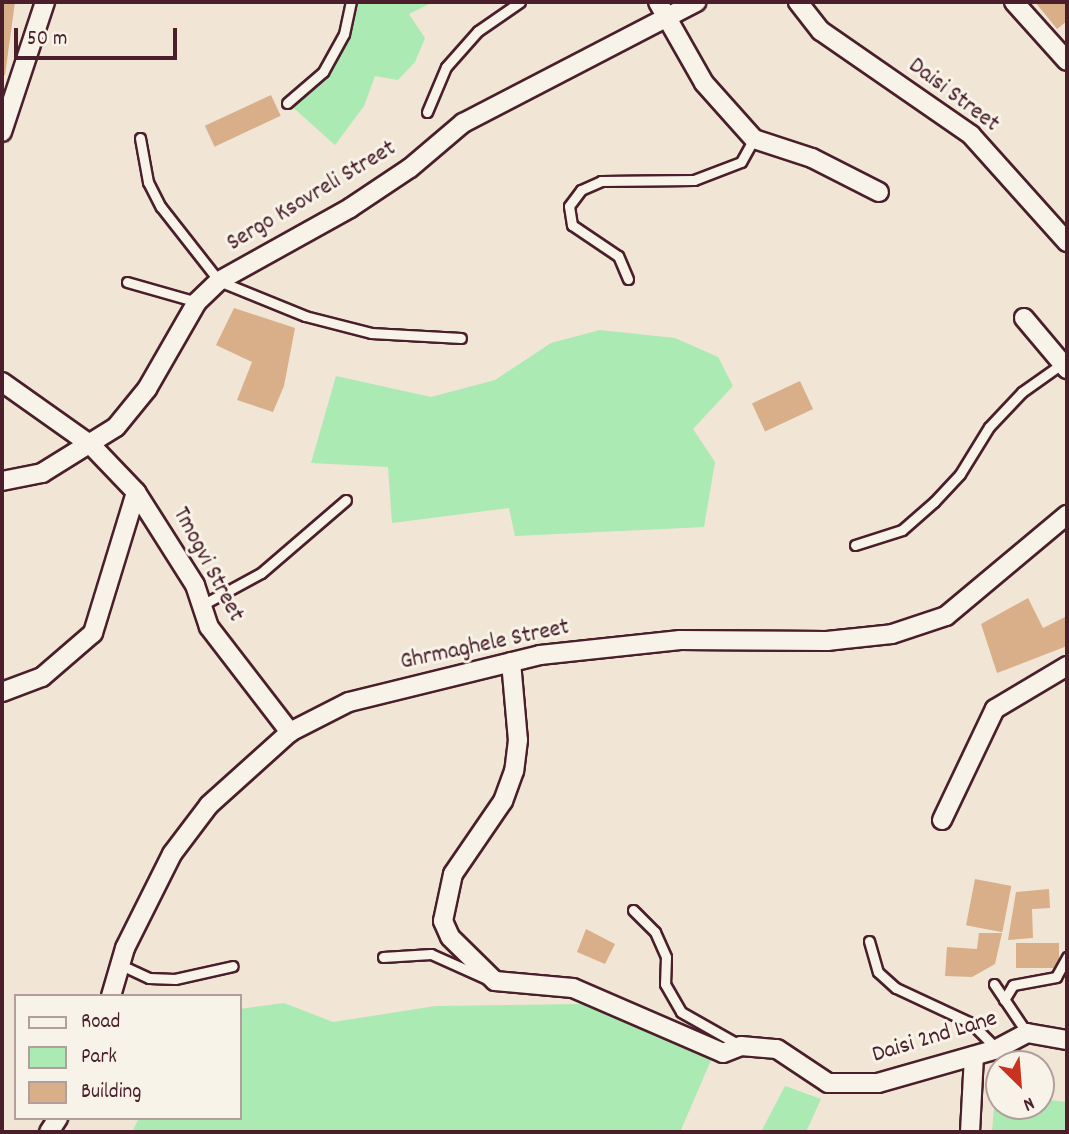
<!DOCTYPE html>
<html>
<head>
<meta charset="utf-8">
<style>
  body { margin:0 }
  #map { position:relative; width:1069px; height:1134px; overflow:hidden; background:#f1e5d5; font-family:Dekko,sans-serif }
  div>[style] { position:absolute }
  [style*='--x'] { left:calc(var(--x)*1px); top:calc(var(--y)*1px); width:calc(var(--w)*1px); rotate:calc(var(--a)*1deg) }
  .green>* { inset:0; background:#abeab2 }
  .building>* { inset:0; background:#d8af89; transform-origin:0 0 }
  .roads { filter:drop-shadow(2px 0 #4a1f2b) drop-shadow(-2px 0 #4a1f2b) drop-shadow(0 2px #4a1f2b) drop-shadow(0 -2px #4a1f2b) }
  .lane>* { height:9px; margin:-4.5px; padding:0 4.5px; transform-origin:4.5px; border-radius:4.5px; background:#f7f3e8 }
  .street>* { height:18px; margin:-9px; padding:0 9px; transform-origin:9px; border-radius:9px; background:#f7f3e8 }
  span { translate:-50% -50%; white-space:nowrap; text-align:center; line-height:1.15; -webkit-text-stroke:6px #f7f3e8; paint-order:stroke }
  .street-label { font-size:24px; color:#4a1f2b }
  .frame { position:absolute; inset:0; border:4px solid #4a1f2b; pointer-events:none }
  .legend { position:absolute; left:14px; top:994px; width:228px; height:126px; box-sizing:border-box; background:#f7f3e8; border:2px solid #b29e9c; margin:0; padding:9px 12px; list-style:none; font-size:21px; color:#4a1f2b }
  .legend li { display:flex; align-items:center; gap:14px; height:35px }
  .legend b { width:35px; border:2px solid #b29e9c }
  .north { position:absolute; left:985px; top:1050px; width:70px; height:70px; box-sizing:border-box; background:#f7f3e8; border:2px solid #b29e9c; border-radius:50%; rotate:155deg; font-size:19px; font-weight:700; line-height:28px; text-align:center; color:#4a1f2b }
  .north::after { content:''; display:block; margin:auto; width:24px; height:32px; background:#c8321e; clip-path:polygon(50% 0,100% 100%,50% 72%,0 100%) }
  .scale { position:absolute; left:14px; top:28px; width:163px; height:32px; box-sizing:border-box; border:4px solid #4a1f2b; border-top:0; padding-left:9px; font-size:21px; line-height:24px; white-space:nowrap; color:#4a1f2b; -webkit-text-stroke:5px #f7f3e8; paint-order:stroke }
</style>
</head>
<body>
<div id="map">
  <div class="green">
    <div style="clip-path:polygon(351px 2px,433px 2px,409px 14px,425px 38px,415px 62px,398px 80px,375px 76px,364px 106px,335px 145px,288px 103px,323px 72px,344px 34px)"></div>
    <div style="clip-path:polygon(600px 330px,675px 338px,718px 357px,733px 386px,693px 429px,715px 462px,704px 527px,515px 536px,509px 508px,392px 523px,388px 467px,311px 463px,336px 376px,431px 397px,495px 380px,551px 343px)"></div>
    <div style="clip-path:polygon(284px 1003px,333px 1022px,436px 1006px,582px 1004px,712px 1058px,680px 1132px,132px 1132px,139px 1118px,240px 1118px,240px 1009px)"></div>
    <div style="clip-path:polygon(785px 1086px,821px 1099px,806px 1132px,761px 1132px)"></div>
    <div style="clip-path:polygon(995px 1094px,999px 1094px,999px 1106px,1041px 1106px,1041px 1099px,1067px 1102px,1067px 1132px,992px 1132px)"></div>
  </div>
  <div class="building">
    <div style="clip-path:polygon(2px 2px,15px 2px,5px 75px,2px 75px)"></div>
    <div style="clip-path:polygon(1035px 2px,1067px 2px,1067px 21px,1057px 29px)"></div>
    <div style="left:271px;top:95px;width:23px;height:73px;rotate:65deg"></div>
    <div style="clip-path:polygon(234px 308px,295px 328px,284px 386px,273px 412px,237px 400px,252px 362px,216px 345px)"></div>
    <div style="left:800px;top:381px;width:31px;height:53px;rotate:65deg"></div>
    <div style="clip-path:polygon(1028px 598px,1043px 628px,1067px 616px,1067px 646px,997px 673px,981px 624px)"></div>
    <div style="left:975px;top:879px;width:37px;height:47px;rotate:11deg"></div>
    <div style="clip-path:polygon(1049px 889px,1050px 908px,1032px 909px,1033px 938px,1008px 940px,1016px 892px)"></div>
    <div style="clip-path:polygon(586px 929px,615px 944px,605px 964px,577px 952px)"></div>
    <div style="clip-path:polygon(979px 933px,1002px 933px,995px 964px,972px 977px,945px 976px,947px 947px,977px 949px)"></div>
    <div style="left:1059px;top:943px;width:25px;height:43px;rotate:90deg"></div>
  </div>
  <div class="roads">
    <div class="lane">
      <div style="--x:287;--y:103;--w:48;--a:-40.7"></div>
      <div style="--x:323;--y:72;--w:43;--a:-61.1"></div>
      <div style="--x:344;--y:34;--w:33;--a:-78"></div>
      <div style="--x:427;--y:112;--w:49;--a:-67.1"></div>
      <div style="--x:446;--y:67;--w:48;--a:-48.4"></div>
      <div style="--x:478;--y:31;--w:51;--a:-34.6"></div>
      <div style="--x:140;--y:138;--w:45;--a:79.7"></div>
      <div style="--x:148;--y:182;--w:28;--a:63"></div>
      <div style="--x:161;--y:207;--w:94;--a:51.9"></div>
      <div style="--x:219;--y:281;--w:93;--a:22.1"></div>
      <div style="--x:305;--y:316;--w:68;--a:14.4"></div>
      <div style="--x:371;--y:333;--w:90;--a:3.2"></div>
      <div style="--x:628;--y:279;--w:25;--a:-113"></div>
      <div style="--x:618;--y:256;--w:55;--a:-146"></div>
      <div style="--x:572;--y:225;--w:19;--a:-99"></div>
      <div style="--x:569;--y:206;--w:20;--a:-53"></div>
      <div style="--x:581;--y:190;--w:22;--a:-24"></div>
      <div style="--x:601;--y:181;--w:93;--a:-0.6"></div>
      <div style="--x:694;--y:180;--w:50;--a:-21"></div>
      <div style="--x:741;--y:162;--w:26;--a:-61"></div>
      <div style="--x:127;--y:282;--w:73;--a:15.9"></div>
      <div style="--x:855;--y:545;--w:49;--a:-17.7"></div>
      <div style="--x:902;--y:530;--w:43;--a:-41.2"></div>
      <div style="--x:934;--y:502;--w:38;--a:-47"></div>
      <div style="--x:960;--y:474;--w:55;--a:-58.3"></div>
      <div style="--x:989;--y:427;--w:48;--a:-46.7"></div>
      <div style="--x:1022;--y:392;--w:50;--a:-35.3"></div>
      <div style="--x:202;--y:605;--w:67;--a:-28.5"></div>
      <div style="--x:261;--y:573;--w:112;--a:-40.7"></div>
      <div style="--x:633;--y:910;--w:31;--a:45"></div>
      <div style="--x:655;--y:932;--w:27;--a:66"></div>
      <div style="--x:666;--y:957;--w:27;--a:92"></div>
      <div style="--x:665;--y:984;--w:32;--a:60"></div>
      <div style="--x:681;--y:1012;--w:69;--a:29.5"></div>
      <div style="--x:869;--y:941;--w:32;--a:74"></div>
      <div style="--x:878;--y:972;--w:24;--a:42"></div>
      <div style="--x:896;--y:988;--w:83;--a:25"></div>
      <div style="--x:971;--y:1023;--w:37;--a:45"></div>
      <div style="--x:383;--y:957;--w:48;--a:-3.6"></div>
      <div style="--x:431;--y:954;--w:61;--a:24.1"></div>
      <div style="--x:121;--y:965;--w:31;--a:25"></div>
      <div style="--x:149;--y:978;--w:26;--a:2"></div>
      <div style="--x:175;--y:979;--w:59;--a:-12.6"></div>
      <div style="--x:994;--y:984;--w:59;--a:56"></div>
      <div style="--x:1004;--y:1000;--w:17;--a:-59"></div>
      <div style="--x:1013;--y:985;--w:44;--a:-10.5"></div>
      <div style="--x:1056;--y:977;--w:23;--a:-61"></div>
    </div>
    <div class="street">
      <div style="--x:658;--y:2;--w:93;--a:60.4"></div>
      <div style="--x:704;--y:83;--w:75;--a:48.2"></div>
      <div style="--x:754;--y:139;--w:61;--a:18.1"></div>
      <div style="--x:812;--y:158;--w:75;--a:26.9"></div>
      <div style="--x:798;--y:2;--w:37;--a:52"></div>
      <div style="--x:821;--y:31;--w:183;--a:34.7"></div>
      <div style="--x:971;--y:135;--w:144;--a:48.1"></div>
      <div style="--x:1014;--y:2;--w:79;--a:48.1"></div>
      <div style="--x:2;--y:132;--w:137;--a:-71.7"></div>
      <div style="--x:1024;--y:318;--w:67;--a:49.9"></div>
      <div style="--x:2;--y:382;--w:109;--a:35.3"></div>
      <div style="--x:91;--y:445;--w:65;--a:46.2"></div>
      <div style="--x:136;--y:492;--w:110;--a:57.6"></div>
      <div style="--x:195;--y:585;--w:44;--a:71.6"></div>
      <div style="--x:209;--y:627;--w:133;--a:52.4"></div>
      <div style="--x:2;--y:481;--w:41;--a:-11.3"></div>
      <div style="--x:42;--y:473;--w:87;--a:-31.9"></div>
      <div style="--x:116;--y:427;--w:49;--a:-50.8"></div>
      <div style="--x:147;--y:389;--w:100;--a:-60.1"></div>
      <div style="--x:197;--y:302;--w:30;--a:-44"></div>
      <div style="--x:219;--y:281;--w:150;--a:-29.1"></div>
      <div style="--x:350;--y:208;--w:72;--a:-33.7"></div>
      <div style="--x:410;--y:168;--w:70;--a:-40.3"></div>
      <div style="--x:463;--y:123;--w:263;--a:-27.4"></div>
      <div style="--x:511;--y:662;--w:78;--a:84.9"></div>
      <div style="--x:518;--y:740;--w:31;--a:97"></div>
      <div style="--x:514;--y:771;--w:32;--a:110"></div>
      <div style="--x:503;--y:801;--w:88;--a:124.4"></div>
      <div style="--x:453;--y:874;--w:48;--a:102"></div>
      <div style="--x:443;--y:921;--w:17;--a:66"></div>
      <div style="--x:450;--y:937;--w:63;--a:44.4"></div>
      <div style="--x:495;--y:981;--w:78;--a:5.1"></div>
      <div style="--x:573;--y:988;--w:163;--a:23.4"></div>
      <div style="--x:723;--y:1053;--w:19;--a:-21"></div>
      <div style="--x:741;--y:1046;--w:36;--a:5"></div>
      <div style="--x:777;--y:1049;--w:61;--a:33.7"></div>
      <div style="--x:828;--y:1083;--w:50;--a:0"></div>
      <div style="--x:878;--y:1083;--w:124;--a:-15.9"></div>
      <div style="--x:997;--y:1049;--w:34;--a:-28"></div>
      <div style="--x:1027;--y:1033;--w:41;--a:9.9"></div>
      <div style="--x:2;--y:692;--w:43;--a:-20.6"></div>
      <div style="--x:42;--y:677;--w:67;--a:-40.8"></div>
      <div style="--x:93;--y:633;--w:147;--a:-73"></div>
      <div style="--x:942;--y:820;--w:123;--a:-64.5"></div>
      <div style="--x:995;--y:709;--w:84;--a:-30.8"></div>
      <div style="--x:111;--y:996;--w:50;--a:-73.7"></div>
      <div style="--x:125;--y:948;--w:105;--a:-63.4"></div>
      <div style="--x:172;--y:854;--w:61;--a:-52.9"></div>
      <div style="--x:209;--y:805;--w:109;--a:-42"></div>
      <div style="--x:290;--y:732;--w:66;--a:-27"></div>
      <div style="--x:349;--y:702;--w:197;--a:-13.8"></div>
      <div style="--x:540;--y:655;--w:141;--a:-6.1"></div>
      <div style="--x:680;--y:640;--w:147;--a:0.4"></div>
      <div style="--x:827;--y:641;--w:65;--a:-6.1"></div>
      <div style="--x:892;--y:634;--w:57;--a:-18.4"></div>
      <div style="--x:946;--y:616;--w:158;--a:-39.9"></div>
      <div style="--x:49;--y:1132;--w:17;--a:-57"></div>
      <div style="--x:970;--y:1132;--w:76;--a:-87"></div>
    </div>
  </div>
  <div class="street-label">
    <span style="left:953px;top:96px;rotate:37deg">Daisi Street</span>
    <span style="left:312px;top:197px;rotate:-31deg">Sergo Ksovreli Street</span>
    <span style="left:207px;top:565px;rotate:62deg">Tmogvi Street</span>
    <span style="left:485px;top:646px;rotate:-12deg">Ghrmaghele Street</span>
    <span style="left:935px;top:1038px;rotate:-17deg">Daisi 2nd Lane</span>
  </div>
  <div class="frame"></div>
  <ul class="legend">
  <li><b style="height:9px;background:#f7f3e8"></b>Road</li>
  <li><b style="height:19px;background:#abeab2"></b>Park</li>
  <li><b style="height:19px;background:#d8af89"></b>Building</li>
  </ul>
  <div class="north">N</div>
  <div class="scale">50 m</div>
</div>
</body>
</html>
